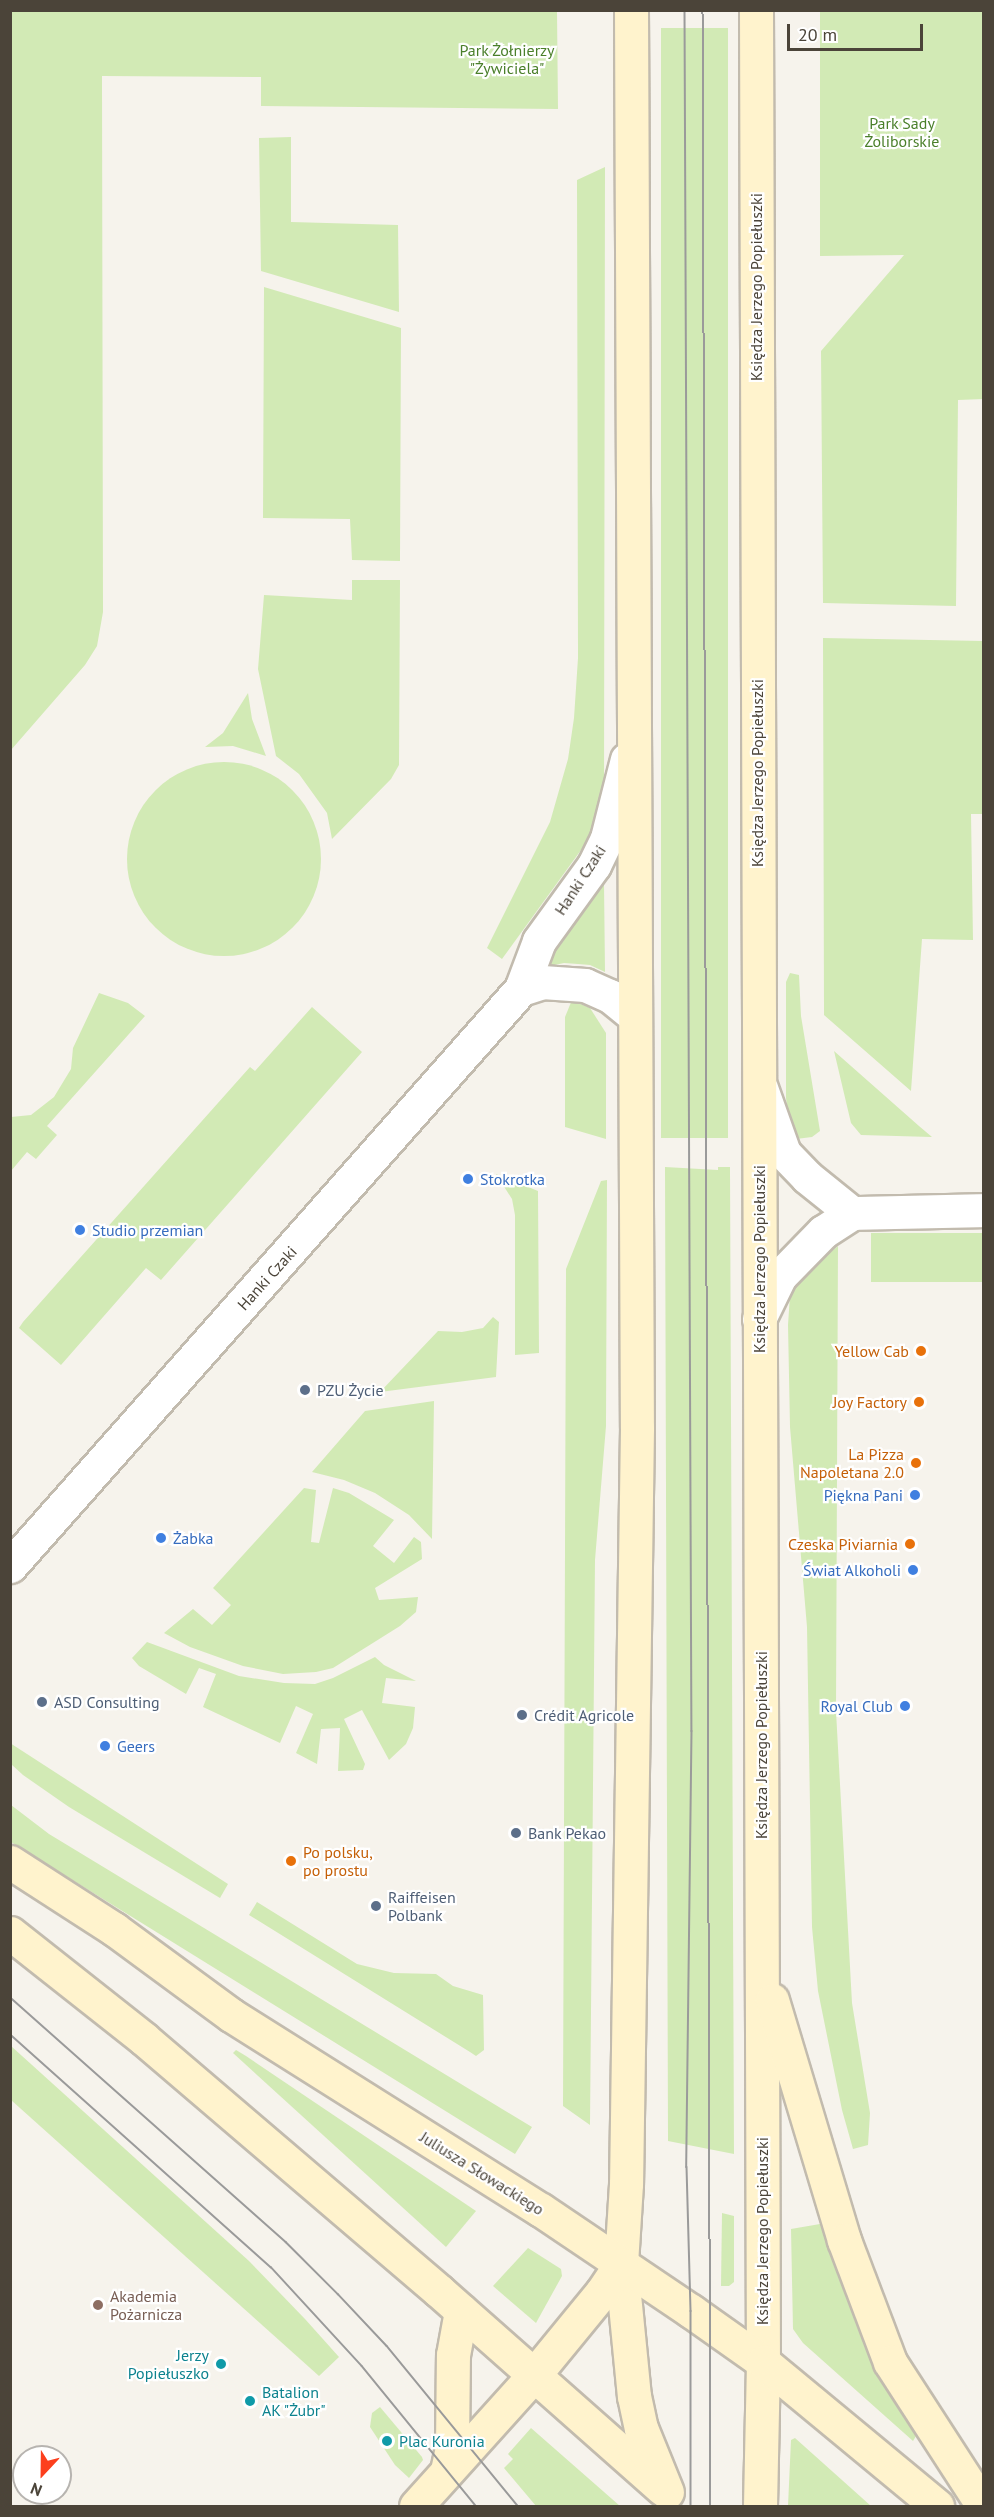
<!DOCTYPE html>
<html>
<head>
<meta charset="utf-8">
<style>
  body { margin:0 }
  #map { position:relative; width:994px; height:2517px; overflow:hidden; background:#f6f3ec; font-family:"PT Sans",sans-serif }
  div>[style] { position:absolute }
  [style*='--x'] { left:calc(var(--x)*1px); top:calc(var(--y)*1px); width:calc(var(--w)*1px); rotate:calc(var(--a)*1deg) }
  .green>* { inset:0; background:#d2eab5; transform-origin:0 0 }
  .round { border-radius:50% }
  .roads { filter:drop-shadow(2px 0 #c2bbae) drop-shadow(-2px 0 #c2bbae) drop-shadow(0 2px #c2bbae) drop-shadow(0 -2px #c2bbae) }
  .street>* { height:33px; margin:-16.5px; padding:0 16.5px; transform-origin:16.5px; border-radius:16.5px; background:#fff }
  .secondary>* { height:33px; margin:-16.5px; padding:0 16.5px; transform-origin:16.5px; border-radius:16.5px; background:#fff3cd }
  .tram>* { height:1.5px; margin:-0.75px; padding:0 0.75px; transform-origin:0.75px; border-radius:0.75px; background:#9a9a9a }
  .dots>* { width:16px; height:16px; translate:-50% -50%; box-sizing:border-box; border:3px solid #fff; border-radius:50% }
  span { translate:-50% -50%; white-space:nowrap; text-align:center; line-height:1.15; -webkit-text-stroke:4.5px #fff; paint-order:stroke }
  .park-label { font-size:16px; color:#4a7f2a }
  .street-label { font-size:16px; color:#4b4439 }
  .shop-label { font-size:16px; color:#366cbe }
  .left { translate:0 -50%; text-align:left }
  .right { translate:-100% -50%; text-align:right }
  .food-label { font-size:16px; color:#c56008 }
  .service-label { font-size:16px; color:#4e5e75 }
  .education-label { font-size:16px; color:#785e54 }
  .culture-label { font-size:16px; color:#0d838f }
  .frame { position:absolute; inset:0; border:12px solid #4b4439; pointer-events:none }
  .north { position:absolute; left:12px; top:2445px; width:60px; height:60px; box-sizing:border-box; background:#fff; border:2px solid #b7b4b0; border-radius:50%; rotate:202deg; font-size:16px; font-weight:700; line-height:24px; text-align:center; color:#4b4439 }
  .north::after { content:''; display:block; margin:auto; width:21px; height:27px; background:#fc3f1d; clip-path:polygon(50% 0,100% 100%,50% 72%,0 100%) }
  .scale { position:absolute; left:787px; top:24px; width:136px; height:27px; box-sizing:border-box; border:3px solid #4b4439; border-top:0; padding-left:8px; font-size:18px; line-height:21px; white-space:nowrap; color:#4b4439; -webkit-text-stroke:4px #fff; paint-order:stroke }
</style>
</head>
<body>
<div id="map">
  <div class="green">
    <div style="clip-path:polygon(11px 10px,557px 11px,558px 109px,261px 106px,261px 77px,102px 76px,103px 612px,97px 646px,85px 665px,11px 750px)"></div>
    <div style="clip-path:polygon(820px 11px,983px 11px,984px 399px,958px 400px,956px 606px,823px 603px,821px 351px,904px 255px,820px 256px)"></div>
    <div style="left:728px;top:28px;width:1110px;height:67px;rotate:90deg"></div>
    <div style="clip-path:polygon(291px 137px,291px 222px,398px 225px,399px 312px,261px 271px,259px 138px)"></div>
    <div style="clip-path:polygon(605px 167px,604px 801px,589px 839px,502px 959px,487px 948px,550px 822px,568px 759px,574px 718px,578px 658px,577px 180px)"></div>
    <div style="clip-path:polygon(264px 287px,401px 328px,400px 561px,352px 560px,350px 519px,263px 518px)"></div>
    <div style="clip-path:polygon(352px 580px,400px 580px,399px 765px,391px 779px,332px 839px,327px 813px,299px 774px,276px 756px,258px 669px,264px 595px,352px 600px)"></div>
    <div style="clip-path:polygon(823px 638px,983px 641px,983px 814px,971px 814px,973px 940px,922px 939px,911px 1091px,824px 1015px)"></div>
    <div style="clip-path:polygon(248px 693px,252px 719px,266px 756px,233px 746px,205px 747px,223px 733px)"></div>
    <div class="round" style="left:127px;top:762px;width:194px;height:194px"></div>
    <div style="clip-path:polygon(604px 883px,605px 972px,590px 965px,578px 964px,564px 963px,545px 967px,542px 963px)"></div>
    <div style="clip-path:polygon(790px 973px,799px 975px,801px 1016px,820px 1131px,812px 1137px,796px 1139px,789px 1123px,786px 1098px,786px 982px)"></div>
    <div style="clip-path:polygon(99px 993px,128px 1003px,145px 1016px,47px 1126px,57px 1135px,36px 1159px,27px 1152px,11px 1171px,11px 1117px,31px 1115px,54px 1097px,71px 1069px,73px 1048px)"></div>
    <div style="clip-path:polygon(572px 1000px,590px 1008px,606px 1033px,606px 1139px,565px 1127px,565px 1017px)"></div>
    <div style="clip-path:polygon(312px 1007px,362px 1052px,161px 1280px,146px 1268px,61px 1365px,19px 1328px,23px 1322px,250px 1067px,255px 1071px)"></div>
    <div style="clip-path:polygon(834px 1051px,919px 1126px,932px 1137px,861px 1135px,851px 1123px)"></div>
    <div style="clip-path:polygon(665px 1167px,718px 1170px,718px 1167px,730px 1167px,734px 2154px,668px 2141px)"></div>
    <div style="clip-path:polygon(496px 1174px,538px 1191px,539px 1353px,515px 1355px,515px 1215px,512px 1199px)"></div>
    <div style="clip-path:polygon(607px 1180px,606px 1426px,595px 1560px,590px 2125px,563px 2106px,566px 1269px,601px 1181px)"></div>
    <div style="left:983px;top:1233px;width:49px;height:112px;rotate:90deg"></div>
    <div style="clip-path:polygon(838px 1246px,836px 1711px,852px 2003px,870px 2113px,868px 2145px,853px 2149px,842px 2110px,818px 1991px,812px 1927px,807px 1627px,790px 1427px,788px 1325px,790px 1295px,801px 1276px)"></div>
    <div style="clip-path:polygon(493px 1317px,499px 1322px,496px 1377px,380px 1392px,438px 1331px,462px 1332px,483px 1328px)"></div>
    <div style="clip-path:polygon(434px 1401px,432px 1539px,409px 1515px,375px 1493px,344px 1480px,312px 1472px,365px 1411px)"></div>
    <div style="clip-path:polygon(304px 1488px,316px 1490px,311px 1542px,319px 1543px,333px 1488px,349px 1493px,394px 1520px,373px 1546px,394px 1563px,414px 1537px,421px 1542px,422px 1559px,375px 1588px,379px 1600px,418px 1597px,416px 1612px,400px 1626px,333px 1668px,316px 1672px,283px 1674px,243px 1666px,190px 1647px,164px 1633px,193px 1609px,212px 1625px,231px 1605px,213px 1588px)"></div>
    <div style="clip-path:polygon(147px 1642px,239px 1676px,284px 1683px,315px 1684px,333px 1678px,375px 1657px,384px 1665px,416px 1681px,386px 1678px,382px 1703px,415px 1707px,413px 1728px,406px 1744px,389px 1760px,362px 1710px,344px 1719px,365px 1764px,363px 1770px,338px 1771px,340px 1728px,321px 1729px,317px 1764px,296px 1753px,313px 1714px,296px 1706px,280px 1743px,203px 1707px,216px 1674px,199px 1668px,186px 1694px,139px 1666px,132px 1658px)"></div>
    <div style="clip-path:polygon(10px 1743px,228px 1884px,220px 1898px,69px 1807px,23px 1775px,11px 1764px)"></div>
    <div style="clip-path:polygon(11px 1805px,49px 1834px,532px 2127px,515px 2154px,11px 1842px)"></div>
    <div style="clip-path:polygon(257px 1902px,357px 1964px,394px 1973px,436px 1974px,453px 1986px,483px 1995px,484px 2050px,476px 2056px,470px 2052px,249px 1915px)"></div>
    <div style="clip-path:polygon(11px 2046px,249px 2261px,305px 2319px,339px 2357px,319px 2376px,11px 2100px)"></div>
    <div style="clip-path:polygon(236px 2050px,246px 2056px,476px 2211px,446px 2247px,233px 2053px)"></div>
    <div style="clip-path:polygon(722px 2213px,734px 2216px,734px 2282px,729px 2286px,721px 2286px)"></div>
    <div style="clip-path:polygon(820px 2224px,849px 2305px,868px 2350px,916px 2436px,913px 2441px,803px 2343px,793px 2329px,791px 2229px)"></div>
    <div style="clip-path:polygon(528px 2248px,561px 2269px,562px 2276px,536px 2323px,493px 2286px)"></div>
    <div style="clip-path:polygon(380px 2407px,422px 2457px,423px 2460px,409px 2478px,395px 2465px,370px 2427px,372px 2413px)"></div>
    <div style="clip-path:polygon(531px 2428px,620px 2506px,536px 2506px,504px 2468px,513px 2459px,508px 2454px)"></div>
    <div style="clip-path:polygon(795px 2438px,871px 2506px,788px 2506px,791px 2440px)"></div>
  </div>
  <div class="roads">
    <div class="street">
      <div style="--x:521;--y:989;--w:22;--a:-18"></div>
      <div style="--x:542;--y:982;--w:43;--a:4"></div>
      <div style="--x:585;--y:985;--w:27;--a:24"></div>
      <div style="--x:610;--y:996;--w:32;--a:39"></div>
      <div style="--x:761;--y:1088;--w:69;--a:70.5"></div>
      <div style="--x:784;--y:1153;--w:33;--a:46"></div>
      <div style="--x:807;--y:1177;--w:58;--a:38.7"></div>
      <div style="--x:759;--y:1319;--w:48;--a:-64"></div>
      <div style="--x:780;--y:1276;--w:62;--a:-45.7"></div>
      <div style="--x:823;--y:1232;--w:35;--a:-33"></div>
      <div style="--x:852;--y:1213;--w:132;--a:-1.3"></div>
      <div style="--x:10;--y:1566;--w:771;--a:-48.47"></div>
      <div style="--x:521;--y:989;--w:51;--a:-69.4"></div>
      <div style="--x:539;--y:941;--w:94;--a:-54.1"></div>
      <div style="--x:594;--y:865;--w:30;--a:-64"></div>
      <div style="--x:607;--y:838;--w:81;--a:-75.8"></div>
    </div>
    <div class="secondary">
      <div style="--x:631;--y:10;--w:1418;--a:89.76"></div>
      <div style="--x:637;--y:1428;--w:756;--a:90.83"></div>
      <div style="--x:626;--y:2184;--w:80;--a:93.6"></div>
      <div style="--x:621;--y:2264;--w:133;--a:84.4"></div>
      <div style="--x:634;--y:2396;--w:33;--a:78"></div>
      <div style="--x:641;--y:2428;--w:69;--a:67.9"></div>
      <div style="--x:756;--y:10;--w:2352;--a:89.83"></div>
      <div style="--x:763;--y:2362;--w:144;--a:91.2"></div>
      <div style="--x:10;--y:1862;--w:124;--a:32.8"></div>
      <div style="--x:114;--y:1929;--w:145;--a:36.3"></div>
      <div style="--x:231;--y:2015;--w:366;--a:32.2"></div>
      <div style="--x:541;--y:2210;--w:181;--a:34"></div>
      <div style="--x:691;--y:2311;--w:88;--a:35.3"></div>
      <div style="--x:763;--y:2362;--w:226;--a:39.6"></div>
      <div style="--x:10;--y:1933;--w:171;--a:38.3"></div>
      <div style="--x:144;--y:2039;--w:388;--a:40.5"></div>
      <div style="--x:439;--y:2291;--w:298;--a:41.5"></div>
      <div style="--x:772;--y:2000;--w:251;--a:73.3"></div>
      <div style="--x:844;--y:2240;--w:130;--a:69.3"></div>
      <div style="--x:890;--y:2362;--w:171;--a:57.1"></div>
      <div style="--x:447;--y:2471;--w:25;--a:-78"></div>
      <div style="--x:452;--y:2447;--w:92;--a:-89.4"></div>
      <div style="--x:453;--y:2355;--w:45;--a:-79.7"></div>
      <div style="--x:416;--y:2506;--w:176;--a:-48"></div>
      <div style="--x:534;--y:2375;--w:107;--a:-50.7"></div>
      <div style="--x:602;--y:2292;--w:34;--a:-56"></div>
    </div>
  </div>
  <div class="tram">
    <div style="--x:685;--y:10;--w:1721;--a:89.77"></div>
    <div style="--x:692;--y:1731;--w:436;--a:90.7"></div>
    <div style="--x:687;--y:2167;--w:144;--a:88.4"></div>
    <div style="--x:691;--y:2311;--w:195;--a:90"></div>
    <div style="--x:703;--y:10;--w:2496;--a:89.82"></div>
    <div style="--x:10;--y:1997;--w:369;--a:41.6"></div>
    <div style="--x:286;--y:2242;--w:74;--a:45"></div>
    <div style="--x:338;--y:2294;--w:71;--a:46.7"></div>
    <div style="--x:387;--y:2346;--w:207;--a:50.7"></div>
    <div style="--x:10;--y:2034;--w:350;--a:41.8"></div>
    <div style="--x:271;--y:2267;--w:134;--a:47.4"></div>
    <div style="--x:362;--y:2366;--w:181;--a:50.8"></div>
  </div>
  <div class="dots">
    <div style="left:468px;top:1179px;background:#3f7fe0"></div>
    <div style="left:80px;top:1230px;background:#3f7fe0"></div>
    <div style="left:921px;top:1351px;background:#e8710a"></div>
    <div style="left:305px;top:1390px;background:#5c6f8a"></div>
    <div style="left:919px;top:1402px;background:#e8710a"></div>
    <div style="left:916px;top:1463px;background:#e8710a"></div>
    <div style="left:915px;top:1495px;background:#3f7fe0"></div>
    <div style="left:161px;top:1538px;background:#3f7fe0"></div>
    <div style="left:910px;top:1544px;background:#e8710a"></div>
    <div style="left:913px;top:1570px;background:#3f7fe0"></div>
    <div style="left:42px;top:1702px;background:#5c6f8a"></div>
    <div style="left:905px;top:1706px;background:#3f7fe0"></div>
    <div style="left:522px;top:1715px;background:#5c6f8a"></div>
    <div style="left:105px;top:1746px;background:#3f7fe0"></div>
    <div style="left:516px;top:1833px;background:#5c6f8a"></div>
    <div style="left:291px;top:1861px;background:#e8710a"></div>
    <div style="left:376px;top:1906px;background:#5c6f8a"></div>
    <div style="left:98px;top:2305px;background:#8d6e63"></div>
    <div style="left:221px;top:2364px;background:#0f9aa8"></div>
    <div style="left:250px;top:2401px;background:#0f9aa8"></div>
    <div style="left:387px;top:2441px;background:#0f9aa8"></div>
  </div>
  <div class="park-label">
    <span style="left:507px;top:59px">Park Żołnierzy<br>"Żywiciela"</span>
    <span style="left:902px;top:132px">Park Sady<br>Żoliborskie</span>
  </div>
  <div class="street-label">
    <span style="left:756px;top:287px;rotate:-90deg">Księdza Jerzego Popiełuszki</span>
    <span style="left:757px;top:773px;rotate:-90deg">Księdza Jerzego Popiełuszki</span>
    <span style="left:580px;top:880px;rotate:-57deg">Hanki Czaki</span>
    <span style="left:759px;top:1259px;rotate:-90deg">Księdza Jerzego Popiełuszki</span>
    <span style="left:267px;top:1278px;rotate:-48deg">Hanki Czaki</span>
    <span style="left:761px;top:1745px;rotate:-90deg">Księdza Jerzego Popiełuszki</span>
    <span style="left:482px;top:2173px;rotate:32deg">Juliusza Słowackiego</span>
    <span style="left:762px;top:2231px;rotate:-90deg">Księdza Jerzego Popiełuszki</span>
  </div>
  <div class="shop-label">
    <span class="left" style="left:480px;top:1179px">Stokrotka</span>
    <span class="left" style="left:92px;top:1230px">Studio przemian</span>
    <span class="right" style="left:903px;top:1495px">Piękna Pani</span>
    <span class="left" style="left:173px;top:1538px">Żabka</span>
    <span class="right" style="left:901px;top:1570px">Świat Alkoholi</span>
    <span class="right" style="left:893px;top:1706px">Royal Club</span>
    <span class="left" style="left:117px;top:1746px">Geers</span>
  </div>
  <div class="food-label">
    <span class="right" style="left:909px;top:1351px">Yellow Cab</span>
    <span class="right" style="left:907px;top:1402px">Joy Factory</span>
    <span class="right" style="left:904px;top:1463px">La Pizza<br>Napoletana 2.0</span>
    <span class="right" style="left:898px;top:1544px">Czeska Piviarnia</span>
    <span class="left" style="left:303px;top:1861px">Po polsku,<br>po prostu</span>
  </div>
  <div class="service-label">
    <span class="left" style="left:317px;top:1390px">PZU Życie</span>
    <span class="left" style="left:54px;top:1702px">ASD Consulting</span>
    <span class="left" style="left:534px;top:1715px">Crédit Agricole</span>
    <span class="left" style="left:528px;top:1833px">Bank Pekao</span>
    <span class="left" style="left:388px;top:1906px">Raiffeisen<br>Polbank</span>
  </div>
  <div class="education-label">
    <span class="left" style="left:110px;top:2305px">Akademia<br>Pożarnicza</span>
  </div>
  <div class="culture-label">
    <span class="right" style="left:209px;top:2364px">Jerzy<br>Popiełuszko</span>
    <span class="left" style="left:262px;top:2401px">Batalion<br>AK "Żubr"</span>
    <span class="left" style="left:399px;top:2441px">Plac Kuronia</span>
  </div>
  <div class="frame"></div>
  <div class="north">N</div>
  <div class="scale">20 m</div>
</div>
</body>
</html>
